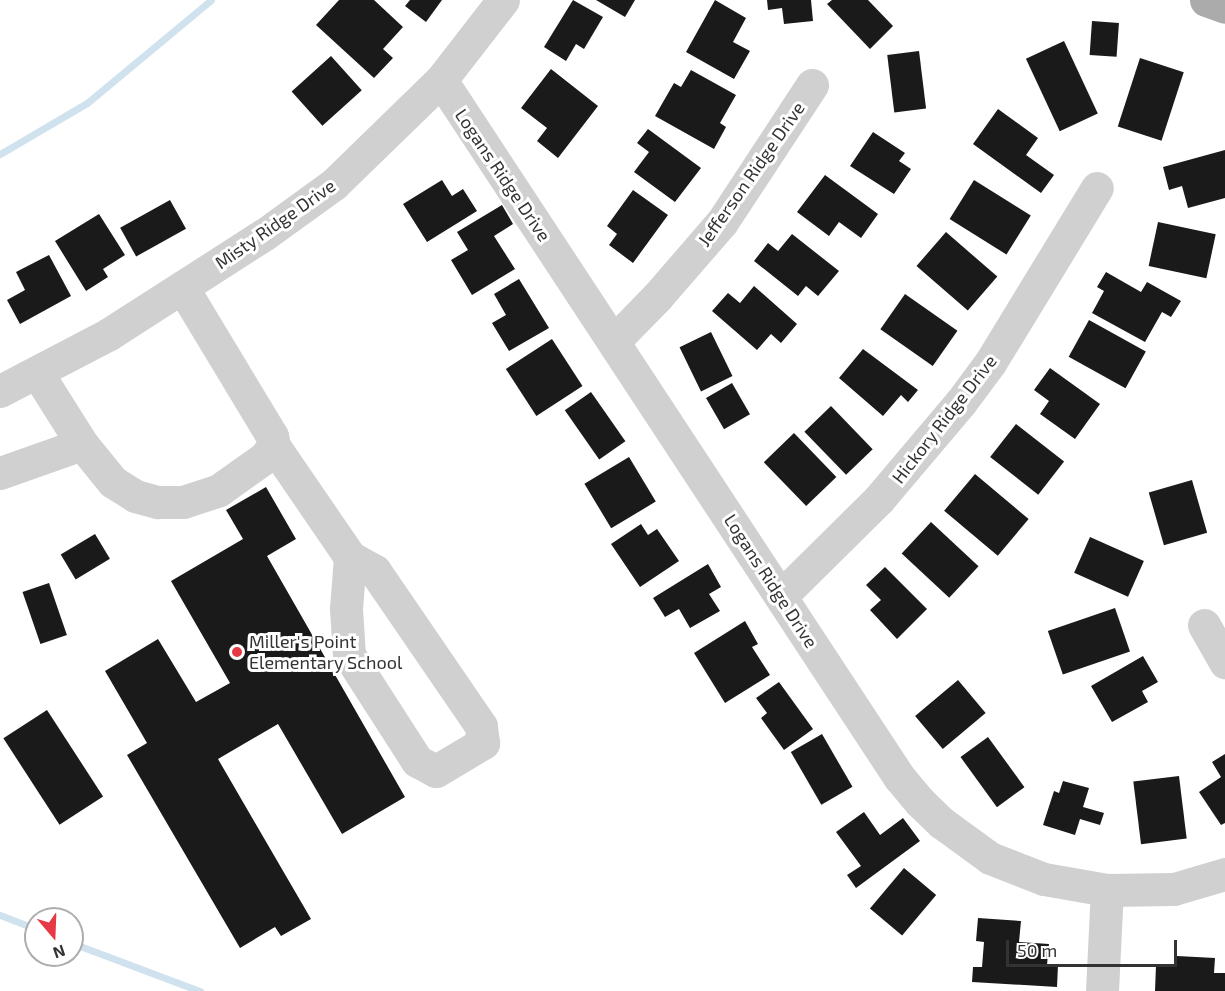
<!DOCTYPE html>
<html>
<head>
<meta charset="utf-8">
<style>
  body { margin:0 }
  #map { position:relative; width:1225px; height:991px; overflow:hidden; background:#fff; font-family:"Exo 2",sans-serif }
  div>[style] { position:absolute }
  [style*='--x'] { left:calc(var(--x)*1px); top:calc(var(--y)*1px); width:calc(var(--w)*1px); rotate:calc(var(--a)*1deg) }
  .stream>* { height:7px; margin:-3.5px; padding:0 3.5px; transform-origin:3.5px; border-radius:3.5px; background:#cfe2ee }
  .building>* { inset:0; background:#1a1a1a; transform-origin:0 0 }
  .minor>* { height:33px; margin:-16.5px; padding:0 16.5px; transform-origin:16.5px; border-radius:16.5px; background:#d0d0d0 }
  .major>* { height:33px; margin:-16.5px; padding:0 16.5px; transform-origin:16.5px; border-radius:16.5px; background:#ababab }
  .dots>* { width:16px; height:16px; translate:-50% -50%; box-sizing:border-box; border:3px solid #fff; border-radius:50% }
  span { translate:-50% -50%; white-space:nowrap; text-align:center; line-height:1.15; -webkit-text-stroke:6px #fff; paint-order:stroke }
  .street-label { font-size:18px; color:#333 }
  .poi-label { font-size:18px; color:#333 }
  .left { translate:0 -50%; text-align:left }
  .north { position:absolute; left:24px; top:907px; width:60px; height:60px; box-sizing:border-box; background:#fff; border:2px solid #adadad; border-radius:50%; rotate:161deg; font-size:16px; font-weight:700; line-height:24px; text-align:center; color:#333 }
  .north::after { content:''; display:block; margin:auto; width:21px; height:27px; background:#e63946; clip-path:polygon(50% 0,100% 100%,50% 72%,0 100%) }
  .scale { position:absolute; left:1006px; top:940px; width:171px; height:27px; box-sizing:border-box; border:3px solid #333; border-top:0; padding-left:8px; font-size:18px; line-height:21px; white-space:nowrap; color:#333; -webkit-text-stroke:4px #fff; paint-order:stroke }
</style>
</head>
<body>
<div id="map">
  <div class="stream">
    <div style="--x:0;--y:154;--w:101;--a:-30.4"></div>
    <div style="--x:87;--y:103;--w:161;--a:-39.7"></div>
    <div style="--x:0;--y:915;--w:39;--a:21"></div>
    <div style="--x:72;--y:943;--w:137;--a:20.6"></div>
  </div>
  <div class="building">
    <div style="clip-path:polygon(339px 0,374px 0,403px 27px,383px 49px,393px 58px,374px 78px,316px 25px)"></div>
    <div style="clip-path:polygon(410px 0,442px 0,426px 22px,405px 6px)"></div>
    <div style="clip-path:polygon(573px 0,603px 17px,584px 49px,576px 44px,566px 61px,544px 47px)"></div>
    <div style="clip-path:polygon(596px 0,635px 0,625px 17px)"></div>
    <div style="clip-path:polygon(715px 0,746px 18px,733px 42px,750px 51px,734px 79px,686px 52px)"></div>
    <div style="clip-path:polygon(767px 0,811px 0,813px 21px,784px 24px,782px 8px,768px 10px)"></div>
    <div style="clip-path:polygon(832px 0,868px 0,893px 26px,870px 49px,827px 4px)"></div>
    <div style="left:1092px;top:21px;width:27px;height:34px;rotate:4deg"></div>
    <div style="left:1064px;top:41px;width:80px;height:42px;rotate:65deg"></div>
    <div style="left:919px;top:51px;width:58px;height:32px;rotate:83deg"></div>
    <div style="left:331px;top:56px;width:46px;height:53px;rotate:48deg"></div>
    <div style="left:1140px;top:58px;width:46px;height:72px;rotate:18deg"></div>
    <div style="clip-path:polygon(551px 69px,598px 106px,558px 158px,537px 141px,547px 128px,521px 108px)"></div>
    <div style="clip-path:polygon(691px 70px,736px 95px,720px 123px,726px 127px,714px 149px,655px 116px,674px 83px,681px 87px)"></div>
    <div style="clip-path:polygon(998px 109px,1038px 138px,1026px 155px,1054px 175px,1041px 193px,973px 144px)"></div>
    <div style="clip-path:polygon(648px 129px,701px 168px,675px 202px,634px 172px,649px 152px,637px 143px)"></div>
    <div style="clip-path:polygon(873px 132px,905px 153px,899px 161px,911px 169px,894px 194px,850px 166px)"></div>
    <div style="clip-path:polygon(1225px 150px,1225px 198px,1188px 208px,1182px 186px,1169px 190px,1163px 167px)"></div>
    <div style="clip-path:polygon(825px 175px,878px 214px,861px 238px,839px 222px,829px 236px,797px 212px)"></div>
    <div style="clip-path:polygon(442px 180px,452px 196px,463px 189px,477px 211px,427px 242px,403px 204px)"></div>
    <div style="left:974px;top:180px;width:67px;height:46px;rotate:32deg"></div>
    <div style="clip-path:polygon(633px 190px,668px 215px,633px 263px,609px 245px,617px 234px,607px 226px)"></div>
    <div style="left:170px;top:200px;width:33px;height:57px;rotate:61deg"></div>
    <div style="clip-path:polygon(502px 205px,513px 224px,494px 236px,515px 269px,472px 295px,451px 260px,468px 250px,457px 232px)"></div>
    <div style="clip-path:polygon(99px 214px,125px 255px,103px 269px,108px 277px,86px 291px,55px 241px)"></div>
    <div style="left:1158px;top:222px;width:59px;height:45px;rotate:12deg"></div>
    <div style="left:946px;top:232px;width:68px;height:45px;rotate:41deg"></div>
    <div style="clip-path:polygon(792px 234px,839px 271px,818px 296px,806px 286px,798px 296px,754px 261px,768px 243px,778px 251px)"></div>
    <div style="clip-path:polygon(49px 255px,71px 296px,20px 324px,7px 300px,25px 290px,16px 272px)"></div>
    <div style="clip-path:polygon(1106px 272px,1141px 292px,1147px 282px,1181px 301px,1171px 317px,1162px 312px,1145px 342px,1092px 313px,1104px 291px,1097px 287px)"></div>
    <div style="clip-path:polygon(519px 279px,549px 328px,509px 351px,492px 323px,506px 315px,494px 294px)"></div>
    <div style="clip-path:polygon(754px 286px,797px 324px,781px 343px,771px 334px,757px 350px,712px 311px,728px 293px,740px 303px)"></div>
    <div style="left:905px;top:294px;width:64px;height:43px;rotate:35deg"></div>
    <div style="left:1089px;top:320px;width:65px;height:42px;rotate:29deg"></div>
    <div style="left:711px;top:332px;width:49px;height:35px;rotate:64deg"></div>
    <div style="left:552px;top:339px;width:56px;height:55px;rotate:57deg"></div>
    <div style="clip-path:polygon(863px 349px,918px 390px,908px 402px,901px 395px,883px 416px,839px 378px)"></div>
    <div style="clip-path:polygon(1050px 368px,1100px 404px,1075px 439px,1040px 414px,1049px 401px,1034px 390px)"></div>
    <div style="left:732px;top:383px;width:36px;height:30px;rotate:60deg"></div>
    <div style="left:591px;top:392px;width:60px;height:32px;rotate:55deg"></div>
    <div style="left:831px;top:406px;width:60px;height:37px;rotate:46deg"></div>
    <div style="left:1016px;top:424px;width:61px;height:42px;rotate:38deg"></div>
    <div style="left:794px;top:433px;width:61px;height:42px;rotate:46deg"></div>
    <div style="left:629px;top:457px;width:52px;height:52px;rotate:59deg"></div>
    <div style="left:975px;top:474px;width:70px;height:48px;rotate:40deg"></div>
    <div style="left:1192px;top:480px;width:55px;height:45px;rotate:74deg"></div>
    <div style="clip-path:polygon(266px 487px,296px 539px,267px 556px,405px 797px,342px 834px,278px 724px,218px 759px,311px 919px,281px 936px,275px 927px,240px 948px,127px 755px,147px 743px,105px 671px,158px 639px,196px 702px,230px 683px,171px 581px,243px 539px,226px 510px)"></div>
    <div style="left:931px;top:522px;width:65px;height:43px;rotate:43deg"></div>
    <div style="clip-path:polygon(641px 524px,648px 535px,657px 529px,679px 561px,640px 587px,611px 544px)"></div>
    <div style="left:95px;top:534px;width:29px;height:40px;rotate:59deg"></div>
    <div style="left:1090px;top:537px;width:59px;height:39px;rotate:24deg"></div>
    <div style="clip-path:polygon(708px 564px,721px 587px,709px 594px,720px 611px,690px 628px,679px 609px,665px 617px,653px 598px)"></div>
    <div style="clip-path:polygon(885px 567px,927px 609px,897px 639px,870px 610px,881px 600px,866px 585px)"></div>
    <div style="left:49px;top:583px;width:55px;height:28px;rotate:71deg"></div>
    <div style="left:1115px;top:608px;width:46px;height:71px;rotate:71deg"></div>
    <div style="clip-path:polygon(745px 621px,758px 644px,752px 647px,770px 675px,725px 703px,694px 653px)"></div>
    <div style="clip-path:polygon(1143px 656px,1158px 682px,1142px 691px,1148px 702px,1112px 722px,1091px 686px)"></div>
    <div style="left:958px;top:680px;width:43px;height:56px;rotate:50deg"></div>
    <div style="clip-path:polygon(779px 682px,813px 729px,784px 750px,761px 718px,767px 713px,756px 698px)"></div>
    <div style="left:47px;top:710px;width:103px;height:52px;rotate:57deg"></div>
    <div style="left:822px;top:734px;width:61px;height:36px;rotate:60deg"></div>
    <div style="left:988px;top:737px;width:62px;height:34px;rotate:54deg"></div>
    <div style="clip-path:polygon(1225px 754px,1225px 823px,1221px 825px,1199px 792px,1221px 777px,1212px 762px)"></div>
    <div style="left:1179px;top:776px;width:63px;height:46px;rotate:83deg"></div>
    <div style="clip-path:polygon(1063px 781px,1089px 788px,1083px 807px,1104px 813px,1100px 825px,1080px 819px,1075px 835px,1043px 825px,1054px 791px,1059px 793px)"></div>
    <div style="clip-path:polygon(864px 812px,880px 835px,903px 818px,920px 841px,856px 888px,847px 875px,861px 866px,836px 832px)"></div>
    <div style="left:904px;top:868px;width:42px;height:53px;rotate:40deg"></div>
    <div style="clip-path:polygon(978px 918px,1021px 921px,1019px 942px,1049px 944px,1047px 965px,1058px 965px,1057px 987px,972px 982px,973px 967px,982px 967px,984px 942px,976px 941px)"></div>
    <div style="clip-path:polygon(1177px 956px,1215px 958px,1214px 973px,1225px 973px,1225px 991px,1155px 991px,1156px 965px,1177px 966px)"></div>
  </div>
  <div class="minor">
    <div style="--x:441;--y:80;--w:834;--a:56.69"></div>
    <div style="--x:899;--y:777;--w:33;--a:50"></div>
    <div style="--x:920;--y:802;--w:30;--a:44"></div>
    <div style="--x:942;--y:823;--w:59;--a:36.1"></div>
    <div style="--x:990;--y:858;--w:58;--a:21.3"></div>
    <div style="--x:1044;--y:879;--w:64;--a:9.9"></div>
    <div style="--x:1107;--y:890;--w:67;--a:-0.9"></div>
    <div style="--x:1174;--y:889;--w:53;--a:-16.4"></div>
    <div style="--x:614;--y:341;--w:62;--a:-45.7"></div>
    <div style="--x:657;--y:297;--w:99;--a:-49.1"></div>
    <div style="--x:722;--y:222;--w:164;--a:-56.7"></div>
    <div style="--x:38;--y:374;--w:83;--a:57.8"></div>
    <div style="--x:82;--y:444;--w:49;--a:50.8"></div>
    <div style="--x:113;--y:482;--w:26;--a:32"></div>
    <div style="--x:135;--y:496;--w:24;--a:15"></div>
    <div style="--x:158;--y:502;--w:25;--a:0"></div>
    <div style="--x:183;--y:502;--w:38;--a:-18"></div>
    <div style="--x:219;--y:490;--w:55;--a:-35.4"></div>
    <div style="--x:264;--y:458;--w:16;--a:-50"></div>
    <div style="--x:274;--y:446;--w:10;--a:-101"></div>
    <div style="--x:272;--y:436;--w:174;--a:-121.1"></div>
    <div style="--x:0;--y:391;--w:123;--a:-27.6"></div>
    <div style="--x:109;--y:334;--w:185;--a:-32.7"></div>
    <div style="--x:265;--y:234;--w:85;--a:-35.9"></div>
    <div style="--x:334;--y:184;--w:149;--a:-44.2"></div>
    <div style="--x:441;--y:80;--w:101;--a:-52.2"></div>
    <div style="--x:274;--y:446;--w:135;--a:55.6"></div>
    <div style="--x:350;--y:557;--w:52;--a:94.4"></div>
    <div style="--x:346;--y:609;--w:46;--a:86.3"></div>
    <div style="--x:349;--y:655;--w:126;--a:57.3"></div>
    <div style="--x:417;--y:761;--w:21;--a:28"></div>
    <div style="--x:436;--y:771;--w:55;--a:-30.8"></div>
    <div style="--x:483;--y:743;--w:17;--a:-97"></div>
    <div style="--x:481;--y:726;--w:188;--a:-124.4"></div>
    <div style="--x:375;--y:571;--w:29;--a:-151"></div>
    <div style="--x:0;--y:473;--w:87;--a:-19.5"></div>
    <div style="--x:781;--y:596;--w:138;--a:-44.7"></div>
    <div style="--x:879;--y:499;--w:127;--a:-49.8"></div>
    <div style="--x:961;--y:402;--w:49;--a:-53.4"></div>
    <div style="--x:990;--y:363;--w:205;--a:-58.6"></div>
    <div style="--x:1204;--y:625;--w:43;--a:60.4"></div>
    <div style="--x:1102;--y:991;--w:101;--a:-87.2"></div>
  </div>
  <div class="major">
    <div style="--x:1206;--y:0;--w:20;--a:20"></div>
  </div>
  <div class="dots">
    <div style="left:237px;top:652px;background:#e63946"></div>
  </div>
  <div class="street-label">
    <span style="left:751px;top:174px;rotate:-55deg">Jefferson Ridge Drive</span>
    <span style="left:503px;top:175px;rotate:56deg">Logans Ridge Drive</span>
    <span style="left:275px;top:224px;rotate:-35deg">Misty Ridge Drive</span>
    <span style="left:944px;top:419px;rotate:-52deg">Hickory Ridge Drive</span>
    <span style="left:771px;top:581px;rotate:57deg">Logans Ridge Drive</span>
  </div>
  <div class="poi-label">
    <span class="left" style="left:249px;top:652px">Miller's Point<br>Elementary School</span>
  </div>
  <div class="north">N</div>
  <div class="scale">50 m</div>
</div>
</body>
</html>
